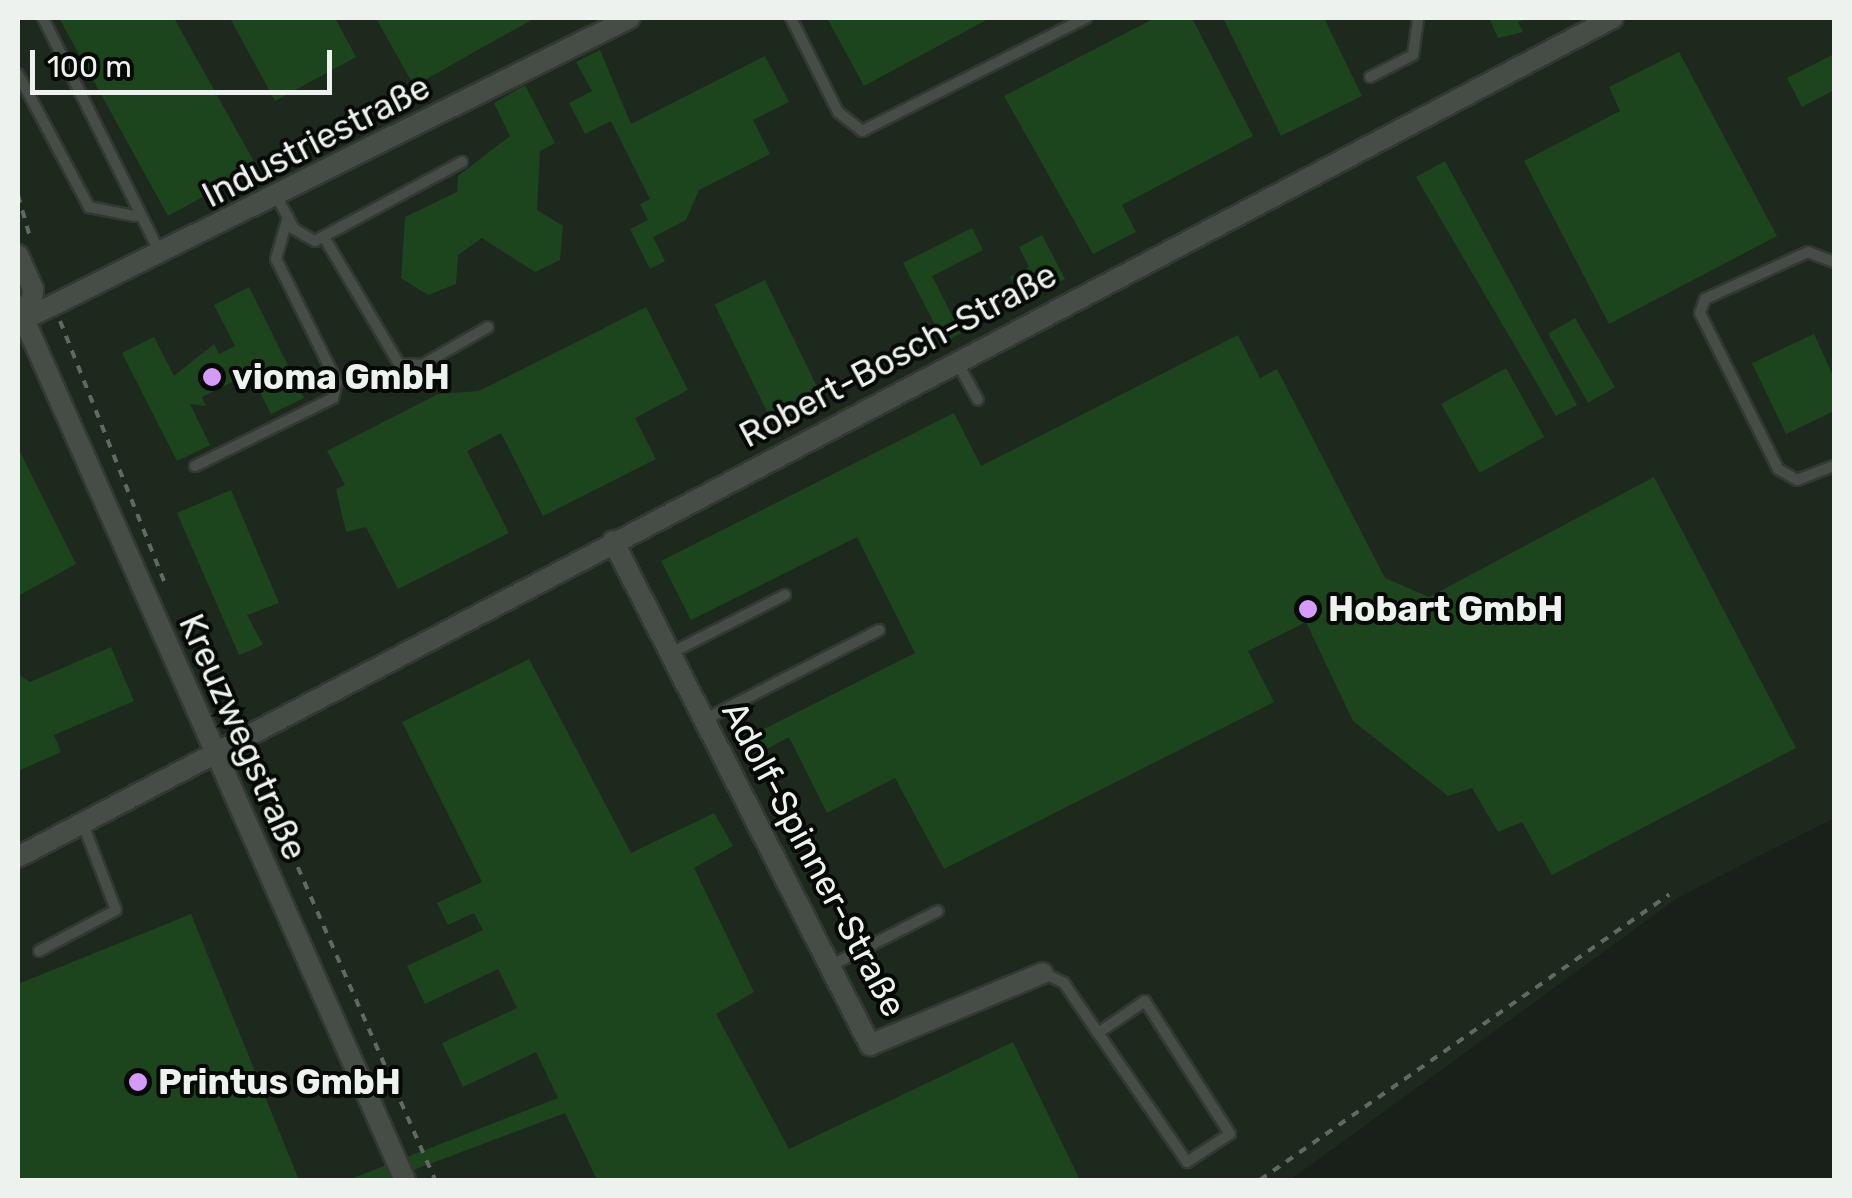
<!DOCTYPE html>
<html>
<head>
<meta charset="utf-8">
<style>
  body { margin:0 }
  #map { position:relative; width:1852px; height:1198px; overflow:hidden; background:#192019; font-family:Rubik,sans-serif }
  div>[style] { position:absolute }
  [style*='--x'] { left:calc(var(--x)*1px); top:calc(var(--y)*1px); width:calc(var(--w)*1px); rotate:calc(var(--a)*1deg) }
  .built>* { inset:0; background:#1e291e }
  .building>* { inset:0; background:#1c441d; transform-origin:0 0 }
  .path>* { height:4px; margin-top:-2px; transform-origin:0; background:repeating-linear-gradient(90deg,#626862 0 8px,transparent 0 16px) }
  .roads { filter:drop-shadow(2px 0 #343834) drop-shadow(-2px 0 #343834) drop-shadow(0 2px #343834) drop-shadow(0 -2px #343834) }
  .lane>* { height:10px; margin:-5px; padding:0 5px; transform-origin:5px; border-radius:5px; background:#464d46 }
  .street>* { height:20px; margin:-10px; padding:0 10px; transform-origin:10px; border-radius:10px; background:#464d46 }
  .dots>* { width:28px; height:28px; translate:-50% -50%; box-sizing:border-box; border:5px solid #060906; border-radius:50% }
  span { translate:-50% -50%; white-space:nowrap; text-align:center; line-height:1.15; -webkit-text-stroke:8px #060906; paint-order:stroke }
  .street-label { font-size:35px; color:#eef2ee }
  .poi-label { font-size:35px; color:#eef2ee; font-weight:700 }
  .left { translate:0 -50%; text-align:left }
  .frame { position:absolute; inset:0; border:20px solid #eef2ee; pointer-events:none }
  .scale { position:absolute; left:30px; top:50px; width:302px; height:45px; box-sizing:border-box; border:5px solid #eef2ee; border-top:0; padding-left:12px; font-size:30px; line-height:35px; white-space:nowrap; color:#eef2ee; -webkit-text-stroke:8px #060906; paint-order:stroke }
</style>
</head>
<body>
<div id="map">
  <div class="built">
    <div style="clip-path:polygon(18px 18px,1834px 18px,1834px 818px,1679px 897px,1290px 1180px,18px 1180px)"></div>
  </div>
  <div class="building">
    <div style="clip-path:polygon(59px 18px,174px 18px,257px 167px,168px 216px)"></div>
    <div style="clip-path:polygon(230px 18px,335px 18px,356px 57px,275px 101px)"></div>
    <div style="clip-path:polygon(376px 18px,535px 18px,414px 86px)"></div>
    <div style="clip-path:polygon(827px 18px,990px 18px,864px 86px)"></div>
    <div style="clip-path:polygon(1155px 18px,1192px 18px,1253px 136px,1122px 205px,1136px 232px,1093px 254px,1004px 96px)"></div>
    <div style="clip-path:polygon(1223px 18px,1324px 18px,1362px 96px,1281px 136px)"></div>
    <div style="clip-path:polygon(1489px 18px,1528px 18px,1518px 22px,1523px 32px,1498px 38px)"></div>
    <div style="clip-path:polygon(600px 50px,631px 124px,765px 56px,789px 102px,753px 120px,770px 154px,699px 190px,686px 220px,653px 237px,665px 261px,650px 269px,630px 229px,648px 220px,640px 204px,650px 199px,611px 121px,585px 134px,569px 103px,592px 91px,576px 62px)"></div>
    <div style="clip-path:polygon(1679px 52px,1777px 236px,1609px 324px,1524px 161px,1620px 111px,1609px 87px)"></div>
    <div style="clip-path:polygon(1834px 54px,1834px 90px,1802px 107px,1787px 78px)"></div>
    <div style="clip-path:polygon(525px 85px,555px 143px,540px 151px,537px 210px,563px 226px,560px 260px,535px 272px,482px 238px,458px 255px,456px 284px,428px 295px,401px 278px,405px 217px,457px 192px,458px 176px,510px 136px,494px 103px)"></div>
    <div style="clip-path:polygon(1445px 161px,1577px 405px,1556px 416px,1416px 177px)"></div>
    <div style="clip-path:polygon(972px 228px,983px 250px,932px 276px,961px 333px,944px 342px,903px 263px)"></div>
    <div style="clip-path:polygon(1042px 235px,1065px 279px,1023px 301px,1010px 277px,1029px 267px,1019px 247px)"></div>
    <div style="left:765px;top:280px;width:142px;height:56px;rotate:64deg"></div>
    <div style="clip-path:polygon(249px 287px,304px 398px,271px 414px,250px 373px,202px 397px,206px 406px,190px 404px,210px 445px,177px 461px,122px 353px,154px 337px,174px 376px,214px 344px,219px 354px,235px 346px,214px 305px)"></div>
    <div style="clip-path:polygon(646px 307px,688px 390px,635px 418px,656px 459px,543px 516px,501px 433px,467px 451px,509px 533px,398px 589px,366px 527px,346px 532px,336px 489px,345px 485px,327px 451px,438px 394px,479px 391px)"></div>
    <div style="left:1575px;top:318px;width:80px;height:31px;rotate:60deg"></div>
    <div style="clip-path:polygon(1814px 334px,1834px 378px,1834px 411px,1786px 434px,1752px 363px)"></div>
    <div style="clip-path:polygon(1238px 335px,1260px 378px,1277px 369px,1385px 578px,1429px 597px,1654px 477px,1796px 748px,1552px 875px,1522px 822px,1498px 832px,1472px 788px,1448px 796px,1353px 721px,1306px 622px,1248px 651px,1274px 702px,944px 869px,895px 778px,827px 813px,789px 737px,765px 750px,756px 733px,915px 653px,857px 537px,691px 620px,661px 561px,954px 413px,981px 466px)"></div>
    <div style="left:1506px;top:368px;width:79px;height:74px;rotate:61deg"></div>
    <div style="clip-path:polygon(18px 448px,76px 564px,18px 596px)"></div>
    <div style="clip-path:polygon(231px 490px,279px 603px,247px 615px,263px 645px,239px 655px,177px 513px)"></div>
    <div style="clip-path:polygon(111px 647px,134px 701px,54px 735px,61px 752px,18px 771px,18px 674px,30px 682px)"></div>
    <div style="clip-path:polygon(529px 659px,631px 853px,714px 813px,733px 846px,694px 868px,754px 992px,716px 1014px,789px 1149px,1013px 1042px,1080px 1180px,597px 1180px,565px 1113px,387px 1180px,348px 1180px,558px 1098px,536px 1052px,463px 1087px,442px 1043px,517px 1008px,498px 969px,425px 1004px,407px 966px,483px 930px,474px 913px,448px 925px,437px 903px,482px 882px,402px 722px)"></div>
    <div style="clip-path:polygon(191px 914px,299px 1180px,18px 1180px,18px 984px)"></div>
  </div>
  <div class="path">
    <div style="--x:18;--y:195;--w:44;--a:74.1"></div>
    <div style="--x:60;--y:321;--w:285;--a:68.2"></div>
    <div style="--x:268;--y:818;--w:26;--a:50"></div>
    <div style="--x:285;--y:838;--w:373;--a:66.3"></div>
    <div style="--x:1834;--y:1024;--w:11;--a:90"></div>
    <div style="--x:1260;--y:1180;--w:499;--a:-34.9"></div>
  </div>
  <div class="roads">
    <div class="lane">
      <div style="--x:43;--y:18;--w:265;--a:63.5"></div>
      <div style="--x:791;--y:18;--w:105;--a:63.4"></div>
      <div style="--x:838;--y:112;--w:31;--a:38"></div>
      <div style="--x:862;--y:131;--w:251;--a:-26.8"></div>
      <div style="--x:18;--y:74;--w:151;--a:61.9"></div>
      <div style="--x:89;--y:207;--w:47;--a:11.1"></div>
      <div style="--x:1370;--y:77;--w:48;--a:-27.1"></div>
      <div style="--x:1413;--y:55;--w:37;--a:-82"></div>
      <div style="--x:277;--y:197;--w:36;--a:62"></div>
      <div style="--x:294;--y:229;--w:24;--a:30"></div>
      <div style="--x:315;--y:241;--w:167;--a:-28.3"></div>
      <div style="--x:324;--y:237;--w:147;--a:59.4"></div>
      <div style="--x:399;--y:364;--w:23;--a:2"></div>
      <div style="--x:422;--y:365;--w:76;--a:-29.9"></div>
      <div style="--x:1834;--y:262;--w:28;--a:-159"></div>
      <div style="--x:1808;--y:252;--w:113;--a:155.5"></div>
      <div style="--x:1705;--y:299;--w:15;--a:110"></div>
      <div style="--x:1700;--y:313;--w:174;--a:63.4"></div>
      <div style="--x:1778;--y:469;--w:22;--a:30"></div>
      <div style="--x:1797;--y:480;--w:40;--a:-21"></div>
      <div style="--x:957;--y:362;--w:43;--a:61.1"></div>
      <div style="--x:195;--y:466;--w:154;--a:-26.2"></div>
      <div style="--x:333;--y:398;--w:16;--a:-76"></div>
      <div style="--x:337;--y:382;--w:137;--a:-116.4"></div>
      <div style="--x:276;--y:259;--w:44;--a:-74.1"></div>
      <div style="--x:671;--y:653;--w:128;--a:-27"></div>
      <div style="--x:704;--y:720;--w:197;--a:-27.2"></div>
      <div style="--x:39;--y:951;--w:87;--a:-28"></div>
      <div style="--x:116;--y:910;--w:92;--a:-111"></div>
      <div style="--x:830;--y:966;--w:121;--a:-27"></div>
      <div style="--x:1043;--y:973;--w:23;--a:25"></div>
      <div style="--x:1064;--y:983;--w:60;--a:55.8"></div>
      <div style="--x:1098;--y:1033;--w:157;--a:55.4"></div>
      <div style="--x:1187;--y:1162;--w:51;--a:-33.1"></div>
      <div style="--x:1230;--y:1134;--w:158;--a:-122.6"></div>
      <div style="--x:1145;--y:1001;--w:57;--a:145.8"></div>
    </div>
    <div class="street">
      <div style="--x:18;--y:255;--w:37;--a:66"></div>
      <div style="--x:33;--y:289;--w:29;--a:96"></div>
      <div style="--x:18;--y:306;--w:956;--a:66.12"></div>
      <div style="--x:19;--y:322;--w:682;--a:-26.45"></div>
      <div style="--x:613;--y:541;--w:566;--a:62.98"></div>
      <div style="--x:870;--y:1045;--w:187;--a:-22.6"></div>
      <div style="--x:18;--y:857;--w:1802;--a:-27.75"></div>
    </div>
  </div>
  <div class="dots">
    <div style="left:212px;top:377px;background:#d69bfa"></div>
    <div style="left:1308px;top:609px;background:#d69bfa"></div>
    <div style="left:138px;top:1082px;background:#d69bfa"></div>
  </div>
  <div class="street-label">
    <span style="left:316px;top:141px;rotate:-27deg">Industriestraße</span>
    <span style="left:898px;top:355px;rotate:-28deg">Robert-Bosch-Straße</span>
    <span style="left:243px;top:737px;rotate:66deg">Kreuzwegstraße</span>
    <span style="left:814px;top:859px;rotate:62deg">Adolf-Spinner-Straße</span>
  </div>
  <div class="poi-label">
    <span class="left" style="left:232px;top:377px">vioma GmbH</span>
    <span class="left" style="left:1328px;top:609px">Hobart GmbH</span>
    <span class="left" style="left:158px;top:1082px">Printus GmbH</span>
  </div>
  <div class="frame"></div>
  <div class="scale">100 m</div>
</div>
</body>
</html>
